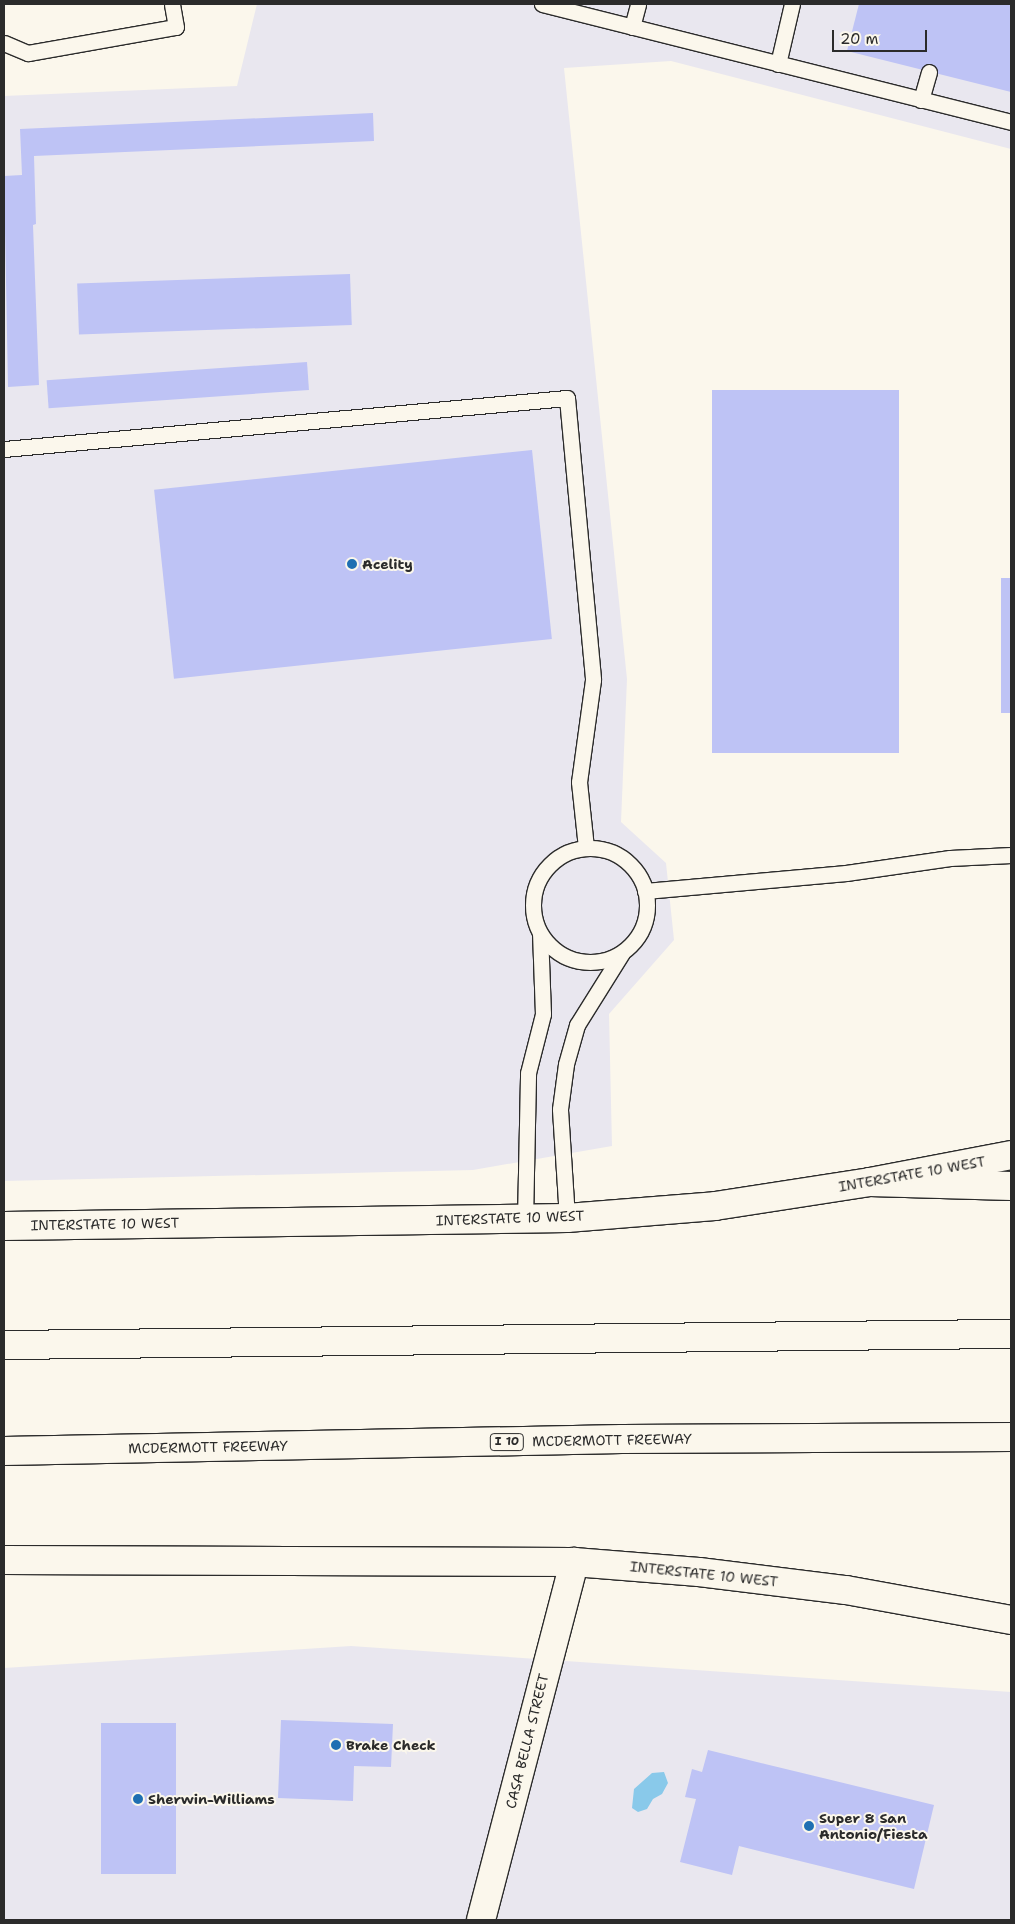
<!DOCTYPE html>
<html>
<head>
<meta charset="utf-8">
<style>
  body { margin:0 }
  #map { position:relative; width:1015px; height:1924px; overflow:hidden; background:#fbf7ec; font-family:"Shantell Sans",sans-serif }
  div>[style] { position:absolute }
  [style*='--x'] { left:calc(var(--x)*1px); top:calc(var(--y)*1px); width:calc(var(--w)*1px); rotate:calc(var(--a)*1deg) }
  .built>* { inset:0; background:#e9e7ef }
  .water>* { inset:0; background:#89c9ea }
  .building>* { inset:0; background:#bec3f5; transform-origin:0 0 }
  .roads { filter:drop-shadow(1px 0 #2b2b2b) drop-shadow(-1px 0 #2b2b2b) drop-shadow(0 1px #2b2b2b) drop-shadow(0 -1px #2b2b2b) }
  .service>* { height:15px; margin:-7.5px; padding:0 7.5px; transform-origin:7.5px; border-radius:7.5px; background:#fbf7ec }
  .service>.ring { margin:-7.5px; padding:0; box-sizing:content-box; background:none; border:15px solid #fbf7ec; border-radius:50% }
  .minor>* { height:28px; margin:-14px; padding:0 14px; transform-origin:14px; border-radius:14px; background:#fbf7ec }
  .secondary>* { height:28px; margin:-14px; padding:0 14px; transform-origin:14px; border-radius:14px; background:#fbf7ec }
  .motorway>* { height:28px; margin:-14px; padding:0 14px; transform-origin:14px; border-radius:14px; background:#fbf7ec }
  .dots>* { width:14px; height:14px; translate:-50% -50%; box-sizing:border-box; border:2px solid #fbf7ec; border-radius:50% }
  span { translate:-50% -50%; white-space:nowrap; text-align:center; line-height:1.15; -webkit-text-stroke:4px #fbf7ec; paint-order:stroke }
  .shield-label span { padding:1px 4px; background:#fbf7ec; border:1px solid; border-radius:4px; -webkit-text-stroke-width:0 }
  .shield-label { font-size:12px; color:#2b2b2b; font-weight:700 }
  .poi-label { font-size:14px; color:#2b2b2b; font-weight:700 }
  .left { translate:0 -50%; text-align:left }
  .street-label { font-size:14px; color:#2b2b2b }
  .frame { position:absolute; inset:0; border:5px solid #2b2b2b; pointer-events:none }
  .scale { position:absolute; left:832px; top:30px; width:95px; height:22px; box-sizing:border-box; border:2px solid #2b2b2b; border-top:0; padding-left:6px; font-size:15px; line-height:18px; white-space:nowrap; color:#2b2b2b; -webkit-text-stroke:4px #fbf7ec; paint-order:stroke }
</style>
</head>
<body>
<div id="map">
  <div class="built">
    <div style="clip-path:polygon(257px 4px,1011px 4px,1011px 149px,671px 61px,564px 68px,627px 679px,621px 822px,666px 863px,674px 940px,609px 1014px,612px 1146px,473px 1170px,4px 1181px,4px 96px,237px 86px)"></div>
    <div style="clip-path:polygon(351px 1646px,1011px 1692px,1011px 1920px,4px 1920px,4px 1668px)"></div>
  </div>
  <div class="water">
    <div style="clip-path:polygon(664px 1772px,668px 1783px,662px 1794px,653px 1799px,647px 1809px,638px 1812px,632px 1808px,634px 1789px,652px 1773px)"></div>
  </div>
  <div class="building">
    <div style="clip-path:polygon(859px 4px,1011px 4px,1011px 92px,847px 51px)"></div>
    <div style="clip-path:polygon(373px 113px,374px 141px,34px 156px,36px 224px,33px 225px,39px 385px,8px 387px,4px 176px,22px 175px,20px 129px)"></div>
    <div style="left:350px;top:274px;width:51px;height:273px;rotate:88deg"></div>
    <div style="left:307px;top:362px;width:28px;height:261px;rotate:86deg"></div>
    <div style="left:899px;top:390px;width:363px;height:187px;rotate:90deg"></div>
    <div style="left:532px;top:450px;width:190px;height:380px;rotate:84deg"></div>
    <div style="left:1001px;top:578px;width:10px;height:135px"></div>
    <div style="clip-path:polygon(281px 1720px,393px 1724px,391px 1767px,354px 1766px,353px 1801px,278px 1798px)"></div>
    <div style="left:176px;top:1723px;width:151px;height:75px;rotate:90deg"></div>
    <div style="clip-path:polygon(708px 1750px,934px 1805px,914px 1889px,739px 1846px,732px 1875px,680px 1862px,696px 1799px,685px 1797px,692px 1769px,702px 1772px)"></div>
  </div>
  <div class="roads">
    <div class="service">
      <div style="--x:542;--y:4;--w:484;--a:14.1"></div>
      <div style="--x:632;--y:27;--w:24;--a:-75"></div>
      <div style="--x:4;--y:43;--w:26;--a:23"></div>
      <div style="--x:28;--y:53;--w:150;--a:-10"></div>
      <div style="--x:176;--y:27;--w:23;--a:-100"></div>
      <div style="--x:778;--y:64;--w:62;--a:-76.9"></div>
      <div style="--x:921;--y:100;--w:29;--a:-74"></div>
      <div style="--x:4;--y:449;--w:565;--a:-5.18"></div>
      <div style="--x:567;--y:398;--w:283;--a:84.7"></div>
      <div style="--x:593;--y:680;--w:103;--a:97.8"></div>
      <div style="--x:579;--y:782;--w:65;--a:83.9"></div>
      <div class="ring" style="left:533px;top:848px;width:99px;height:99px"></div>
      <div style="--x:645;--y:891;--w:202;--a:-5.1"></div>
      <div style="--x:846;--y:873;--w:105;--a:-8.2"></div>
      <div style="--x:950;--y:858;--w:61;--a:-2.8"></div>
      <div style="--x:567;--y:1218;--w:109;--a:-93.7"></div>
      <div style="--x:560;--y:1109;--w:45;--a:-82.4"></div>
      <div style="--x:566;--y:1064;--w:41;--a:-74.2"></div>
      <div style="--x:577;--y:1025;--w:85;--a:-58"></div>
      <div style="--x:525;--y:1220;--w:147;--a:-88.8"></div>
      <div style="--x:528;--y:1073;--w:61;--a:-75.7"></div>
      <div style="--x:543;--y:1014;--w:80;--a:-92.1"></div>
    </div>
    <div class="minor">
      <div style="--x:481;--y:1920;--w:370;--a:-75.4"></div>
    </div>
    <div class="secondary">
      <div style="--x:4;--y:1226;--w:563;--a:-0.81"></div>
      <div style="--x:567;--y:1218;--w:148;--a:-4.6"></div>
      <div style="--x:715;--y:1206;--w:157;--a:-8.8"></div>
      <div style="--x:870;--y:1182;--w:144;--a:-10.8"></div>
      <div style="--x:4;--y:1560;--w:570;--a:0.2"></div>
      <div style="--x:574;--y:1562;--w:125;--a:4.6"></div>
      <div style="--x:699;--y:1572;--w:148;--a:7"></div>
      <div style="--x:846;--y:1590;--w:168;--a:10.3"></div>
    </div>
    <div class="motorway">
      <div style="--x:870;--y:1182;--w:141;--a:1.6"></div>
      <div style="--x:4;--y:1345;--w:1007;--a:-0.63"></div>
      <div style="--x:4;--y:1451;--w:618;--a:-1.11"></div>
      <div style="--x:622;--y:1439;--w:389;--a:-0.3"></div>
    </div>
  </div>
  <div class="dots">
    <div style="left:352px;top:564px;background:#1f6fb2"></div>
    <div style="left:336px;top:1745px;background:#1f6fb2"></div>
    <div style="left:138px;top:1799px;background:#1f6fb2"></div>
    <div style="left:809px;top:1826px;background:#1f6fb2"></div>
  </div>
  <div class="shield-label">
    <span style="left:507px;top:1442px">I 10</span>
  </div>
  <div class="poi-label">
    <span class="left" style="left:362px;top:564px">Acelity</span>
    <span class="left" style="left:346px;top:1745px">Brake Check</span>
    <span class="left" style="left:148px;top:1799px">Sherwin-Williams</span>
    <span class="left" style="left:819px;top:1826px">Super 8 San<br>Antonio/Fiesta</span>
  </div>
  <div class="street-label">
    <span style="left:912px;top:1174px;rotate:-10deg">INTERSTATE 10 WEST</span>
    <span style="left:510px;top:1218px;rotate:-2deg">INTERSTATE 10 WEST</span>
    <span style="left:105px;top:1224px;rotate:-1deg">INTERSTATE 10 WEST</span>
    <span style="left:612px;top:1440px;rotate:-1deg">MCDERMOTT FREEWAY</span>
    <span style="left:208px;top:1447px;rotate:-1deg">MCDERMOTT FREEWAY</span>
    <span style="left:704px;top:1574px;rotate:6deg">INTERSTATE 10 WEST</span>
    <span style="left:527px;top:1741px;rotate:-76deg">CASA BELLA STREET</span>
  </div>
  <div class="frame"></div>
  <div class="scale">20 m</div>
</div>
</body>
</html>
